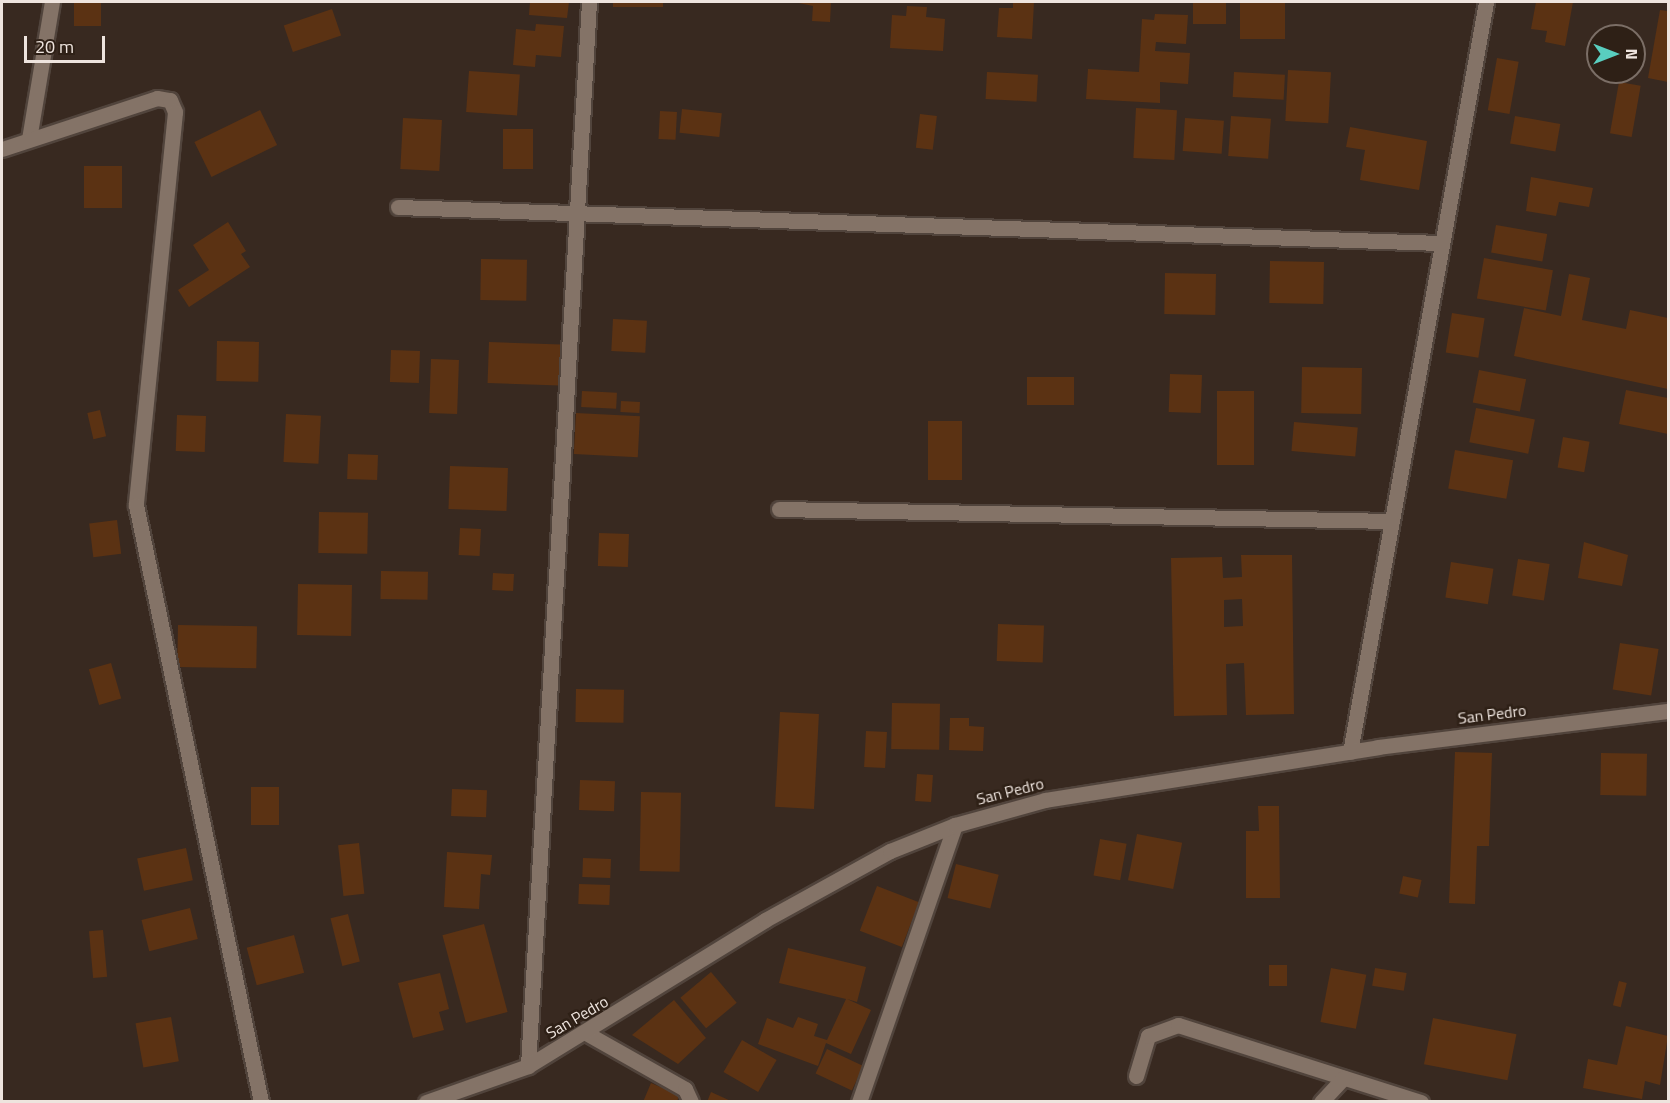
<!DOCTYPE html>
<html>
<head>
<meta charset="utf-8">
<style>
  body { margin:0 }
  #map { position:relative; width:1670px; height:1103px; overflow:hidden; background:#382920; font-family:"Titillium Web",sans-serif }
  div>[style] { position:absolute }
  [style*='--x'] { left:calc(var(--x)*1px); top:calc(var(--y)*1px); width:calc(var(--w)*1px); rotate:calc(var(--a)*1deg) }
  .building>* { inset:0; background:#5b3213; transform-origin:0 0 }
  .roads { filter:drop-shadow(2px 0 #51443c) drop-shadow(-2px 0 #51443c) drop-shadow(0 2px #51443c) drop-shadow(0 -2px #51443c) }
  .minor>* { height:15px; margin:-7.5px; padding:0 7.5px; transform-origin:7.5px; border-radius:7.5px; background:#847367 }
  .secondary>* { height:15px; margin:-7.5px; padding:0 7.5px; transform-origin:7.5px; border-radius:7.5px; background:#847367 }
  span { translate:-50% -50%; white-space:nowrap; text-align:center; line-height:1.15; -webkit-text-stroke:5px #2e2016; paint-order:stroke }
  .street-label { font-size:16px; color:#eee4de }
  .frame { position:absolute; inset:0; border:3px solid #eee4de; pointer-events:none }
  .north { position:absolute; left:1586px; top:24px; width:60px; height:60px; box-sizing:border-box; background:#2e2016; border:2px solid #7b6e66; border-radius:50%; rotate:90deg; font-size:16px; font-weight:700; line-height:24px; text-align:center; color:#eee4de }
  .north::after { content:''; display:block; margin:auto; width:21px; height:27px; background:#59cebf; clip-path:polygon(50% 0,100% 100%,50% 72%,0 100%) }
  .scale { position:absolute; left:24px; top:36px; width:81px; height:27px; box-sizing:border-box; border:3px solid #eee4de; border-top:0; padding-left:8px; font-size:18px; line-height:21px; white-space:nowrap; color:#eee4de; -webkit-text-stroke:4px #2e2016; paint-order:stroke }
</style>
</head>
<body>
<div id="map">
  <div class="building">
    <div style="left:74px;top:2px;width:27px;height:24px"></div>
    <div style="clip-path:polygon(530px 2px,569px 2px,567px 18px,529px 15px)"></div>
    <div style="left:613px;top:2px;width:50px;height:5px"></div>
    <div style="clip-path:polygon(794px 2px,831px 2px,830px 22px,812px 21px,813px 6px)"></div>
    <div style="clip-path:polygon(1013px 2px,1034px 2px,1032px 39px,997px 37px,999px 8px,1013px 8px)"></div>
    <div style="left:1193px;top:2px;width:33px;height:22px"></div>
    <div style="left:1240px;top:2px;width:45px;height:37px"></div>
    <div style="clip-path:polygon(1536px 2px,1573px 2px,1565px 46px,1545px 42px,1547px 31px,1531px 29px)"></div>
    <div style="clip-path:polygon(907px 6px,927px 7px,926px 17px,945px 19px,943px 51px,890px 48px,892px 15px,906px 16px)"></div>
    <div style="left:332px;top:9px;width:28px;height:51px;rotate:71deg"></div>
    <div style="clip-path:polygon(1660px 10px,1668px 11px,1668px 82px,1648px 78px)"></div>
    <div style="clip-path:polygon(1155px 14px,1188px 15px,1186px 44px,1156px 42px,1155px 51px,1190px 53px,1188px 84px,1160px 82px,1160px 103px,1086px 99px,1088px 69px,1139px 72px,1142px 19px,1154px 20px)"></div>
    <div style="clip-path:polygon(536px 24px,564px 26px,561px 57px,536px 55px,535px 67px,513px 65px,516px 29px,535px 31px)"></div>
    <div style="left:1497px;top:58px;width:22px;height:53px;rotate:10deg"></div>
    <div style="left:1288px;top:70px;width:43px;height:51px;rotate:3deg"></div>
    <div style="left:469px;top:71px;width:51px;height:41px;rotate:4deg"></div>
    <div style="left:987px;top:72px;width:51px;height:27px;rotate:3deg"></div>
    <div style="left:1234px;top:72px;width:51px;height:25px;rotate:3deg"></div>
    <div style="left:1619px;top:82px;width:22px;height:52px;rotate:10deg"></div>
    <div style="left:1136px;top:108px;width:41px;height:50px;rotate:3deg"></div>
    <div style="left:682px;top:109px;width:40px;height:24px;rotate:6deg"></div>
    <div style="left:260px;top:110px;width:39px;height:73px;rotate:64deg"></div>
    <div style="left:660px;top:111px;width:17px;height:28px;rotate:3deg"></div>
    <div style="left:920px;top:114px;width:17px;height:34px;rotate:7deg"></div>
    <div style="left:1231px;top:116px;width:40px;height:40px;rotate:4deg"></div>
    <div style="left:1515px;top:116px;width:46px;height:28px;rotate:10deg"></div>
    <div style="left:403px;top:118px;width:39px;height:51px;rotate:3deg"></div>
    <div style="left:1185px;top:118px;width:39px;height:33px;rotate:4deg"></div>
    <div style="clip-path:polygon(1350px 127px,1427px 141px,1419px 190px,1360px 180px,1365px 150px,1346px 147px)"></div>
    <div style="left:503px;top:129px;width:30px;height:40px"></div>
    <div style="left:84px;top:166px;width:38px;height:42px"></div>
    <div style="clip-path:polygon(1531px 177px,1593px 188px,1589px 207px,1559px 202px,1556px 216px,1526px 211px)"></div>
    <div style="clip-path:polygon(228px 222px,246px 251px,241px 254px,250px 267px,189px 307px,178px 290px,209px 270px,193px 245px)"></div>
    <div style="left:1496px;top:225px;width:52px;height:28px;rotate:10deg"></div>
    <div style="left:1484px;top:258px;width:70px;height:41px;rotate:10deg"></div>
    <div style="left:481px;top:259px;width:46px;height:41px;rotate:1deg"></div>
    <div style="left:1270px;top:261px;width:54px;height:42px;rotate:1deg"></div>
    <div style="left:1165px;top:273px;width:51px;height:41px;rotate:1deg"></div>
    <div style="clip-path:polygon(1569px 274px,1590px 278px,1582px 320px,1626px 329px,1630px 310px,1668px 318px,1668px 389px,1514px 356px,1524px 308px,1561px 316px)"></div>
    <div style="left:1452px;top:313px;width:33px;height:40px;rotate:9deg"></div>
    <div style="left:613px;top:319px;width:34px;height:32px;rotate:3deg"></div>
    <div style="left:217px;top:341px;width:42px;height:40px;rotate:1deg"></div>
    <div style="left:489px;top:342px;width:72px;height:41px;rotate:2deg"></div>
    <div style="left:391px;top:350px;width:29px;height:32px;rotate:2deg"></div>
    <div style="left:431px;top:359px;width:28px;height:54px;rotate:2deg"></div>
    <div style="left:1302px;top:367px;width:60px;height:46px;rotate:1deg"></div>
    <div style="left:1479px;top:370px;width:48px;height:33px;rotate:11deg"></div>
    <div style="left:1170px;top:374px;width:32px;height:38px;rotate:2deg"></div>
    <div style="left:1027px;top:377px;width:47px;height:28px"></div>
    <div style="clip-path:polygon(1626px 390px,1668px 398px,1668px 434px,1619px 424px)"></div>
    <div style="left:582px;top:391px;width:35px;height:16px;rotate:3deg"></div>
    <div style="left:1217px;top:391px;width:37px;height:74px"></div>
    <div style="left:621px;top:401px;width:19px;height:11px;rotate:3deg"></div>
    <div style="left:1476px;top:408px;width:60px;height:35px;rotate:11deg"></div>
    <div style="left:100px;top:410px;width:27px;height:13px;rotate:77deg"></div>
    <div style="left:576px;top:413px;width:64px;height:41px;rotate:3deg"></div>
    <div style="left:286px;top:414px;width:35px;height:48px;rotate:3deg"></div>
    <div style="left:177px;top:415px;width:29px;height:36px;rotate:2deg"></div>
    <div style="left:928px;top:421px;width:34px;height:59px"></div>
    <div style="left:1294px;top:422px;width:64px;height:29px;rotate:5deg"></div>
    <div style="left:1563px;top:437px;width:27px;height:31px;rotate:10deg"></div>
    <div style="left:1455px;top:450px;width:59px;height:39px;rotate:10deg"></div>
    <div style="left:348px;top:454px;width:30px;height:25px;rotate:2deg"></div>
    <div style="left:450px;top:466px;width:58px;height:43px;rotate:2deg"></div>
    <div style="left:319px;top:512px;width:49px;height:41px;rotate:1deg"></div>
    <div style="left:117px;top:520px;width:34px;height:28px;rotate:83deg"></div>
    <div style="left:460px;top:528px;width:21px;height:27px;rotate:3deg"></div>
    <div style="left:599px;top:533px;width:30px;height:33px;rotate:2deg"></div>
    <div style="clip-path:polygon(1584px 542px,1628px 555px,1622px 586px,1578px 578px)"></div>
    <div style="clip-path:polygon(evenodd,1241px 555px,1292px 555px,1294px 714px,1246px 715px,1244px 663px,1226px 664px,1227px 715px,1174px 716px,1171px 558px,1222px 557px,1223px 578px,1242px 577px,1241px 555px,1242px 599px,1243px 626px,1224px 627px,1224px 600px,1242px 599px)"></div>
    <div style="left:1518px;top:559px;width:32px;height:37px;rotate:9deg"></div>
    <div style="left:1451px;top:562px;width:43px;height:36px;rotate:9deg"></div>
    <div style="left:381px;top:571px;width:47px;height:28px;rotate:1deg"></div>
    <div style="left:493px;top:573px;width:21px;height:17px;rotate:3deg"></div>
    <div style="left:298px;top:584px;width:54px;height:51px;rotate:1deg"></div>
    <div style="left:998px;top:624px;width:46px;height:37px;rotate:2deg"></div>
    <div style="left:178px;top:625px;width:79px;height:42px;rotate:1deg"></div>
    <div style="left:1620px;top:643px;width:39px;height:47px;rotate:9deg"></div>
    <div style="left:111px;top:663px;width:37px;height:23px;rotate:74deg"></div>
    <div style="left:576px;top:689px;width:48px;height:33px;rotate:1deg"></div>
    <div style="left:892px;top:703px;width:48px;height:46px;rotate:1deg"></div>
    <div style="left:780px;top:712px;width:39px;height:95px;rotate:3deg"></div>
    <div style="clip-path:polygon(950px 718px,969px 718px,969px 726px,984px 727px,983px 751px,949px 750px)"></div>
    <div style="left:866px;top:731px;width:21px;height:36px;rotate:3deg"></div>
    <div style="clip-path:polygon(1455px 752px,1492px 753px,1489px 846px,1477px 846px,1475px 904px,1449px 903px)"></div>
    <div style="left:1601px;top:753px;width:46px;height:42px;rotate:1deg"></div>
    <div style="left:917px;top:774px;width:16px;height:27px;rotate:4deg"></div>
    <div style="left:580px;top:780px;width:35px;height:30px;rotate:2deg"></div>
    <div style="left:251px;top:787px;width:28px;height:38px"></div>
    <div style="left:452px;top:789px;width:35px;height:27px;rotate:2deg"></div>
    <div style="left:641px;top:792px;width:40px;height:79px;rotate:1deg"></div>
    <div style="clip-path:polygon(1258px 806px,1279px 806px,1280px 898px,1246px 898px,1246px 831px,1259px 831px)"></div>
    <div style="left:1137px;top:834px;width:46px;height:47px;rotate:11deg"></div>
    <div style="left:1100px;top:839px;width:27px;height:37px;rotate:10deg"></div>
    <div style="left:359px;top:843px;width:51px;height:21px;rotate:84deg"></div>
    <div style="left:186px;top:848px;width:33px;height:50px;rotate:78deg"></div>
    <div style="clip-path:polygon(447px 852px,492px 855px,490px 875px,481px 874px,479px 909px,444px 907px)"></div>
    <div style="left:583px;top:858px;width:28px;height:19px;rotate:2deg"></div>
    <div style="left:956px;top:864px;width:44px;height:35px;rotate:14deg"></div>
    <div style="left:1403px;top:876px;width:19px;height:18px;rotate:12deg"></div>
    <div style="left:579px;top:884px;width:31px;height:20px;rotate:2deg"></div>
    <div style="left:877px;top:886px;width:45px;height:48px;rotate:21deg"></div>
    <div style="left:190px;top:908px;width:32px;height:50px;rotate:76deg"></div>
    <div style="left:348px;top:914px;width:49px;height:18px;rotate:76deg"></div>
    <div style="left:484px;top:924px;width:91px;height:43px;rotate:75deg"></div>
    <div style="left:103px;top:930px;width:47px;height:14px;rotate:85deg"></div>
    <div style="left:294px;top:935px;width:39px;height:49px;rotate:75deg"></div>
    <div style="clip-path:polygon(788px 948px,866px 967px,857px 1002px,847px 999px,871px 1010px,851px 1054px,826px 1043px,818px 1066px,758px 1044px,767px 1018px,793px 1028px,798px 1017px,818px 1024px,814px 1036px,827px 1040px,846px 999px,779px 983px)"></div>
    <div style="left:1269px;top:965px;width:18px;height:21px"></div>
    <div style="left:1331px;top:968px;width:36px;height:55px;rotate:11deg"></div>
    <div style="left:1375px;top:968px;width:32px;height:18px;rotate:9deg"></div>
    <div style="left:711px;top:972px;width:40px;height:40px;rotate:50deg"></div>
    <div style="clip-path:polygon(440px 973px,449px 1009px,439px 1012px,444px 1030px,413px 1038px,398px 983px)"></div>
    <div style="left:1619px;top:981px;width:8px;height:25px;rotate:14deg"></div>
    <div style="clip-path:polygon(674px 1000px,706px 1038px,678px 1064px,632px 1035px)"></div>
    <div style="left:171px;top:1017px;width:45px;height:36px;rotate:80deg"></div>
    <div style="left:1433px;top:1018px;width:85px;height:47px;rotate:11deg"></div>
    <div style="clip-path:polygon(1626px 1026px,1668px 1036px,1660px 1085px,1645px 1081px,1642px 1099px,1583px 1088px,1588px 1059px,1617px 1065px)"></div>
    <div style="left:742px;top:1040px;width:40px;height:37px;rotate:30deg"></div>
    <div style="left:827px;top:1049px;width:40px;height:27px;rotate:25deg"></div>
    <div style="clip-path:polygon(651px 1083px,679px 1095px,677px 1102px,643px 1102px)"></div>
    <div style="clip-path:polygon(711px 1092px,733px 1102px,707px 1102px)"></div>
  </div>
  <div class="roads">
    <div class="minor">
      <div style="--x:29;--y:139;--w:139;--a:-80.5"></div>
      <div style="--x:2;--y:149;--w:163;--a:-18.2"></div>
      <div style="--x:157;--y:98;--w:13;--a:9"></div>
      <div style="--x:170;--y:100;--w:13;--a:67"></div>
      <div style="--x:175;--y:112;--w:395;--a:95.7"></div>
      <div style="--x:136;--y:505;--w:610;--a:78.17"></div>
      <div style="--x:398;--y:207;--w:1044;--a:1.98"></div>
      <div style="--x:779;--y:509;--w:613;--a:1.12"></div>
      <div style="--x:1350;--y:752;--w:762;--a:-79.72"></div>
      <div style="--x:586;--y:1033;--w:114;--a:29.5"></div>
      <div style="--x:685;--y:1089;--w:14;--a:65"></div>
      <div style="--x:528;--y:1066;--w:1066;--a:-86.72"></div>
      <div style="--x:1136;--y:1076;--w:42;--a:-73.3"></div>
      <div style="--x:1148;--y:1036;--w:32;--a:-20"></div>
      <div style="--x:1178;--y:1025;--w:255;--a:17.6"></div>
      <div style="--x:859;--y:1102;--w:293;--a:-70.9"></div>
      <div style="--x:1321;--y:1102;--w:33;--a:-47"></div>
    </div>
    <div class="secondary">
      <div style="--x:426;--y:1102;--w:108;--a:-19.4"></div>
      <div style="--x:528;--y:1066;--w:278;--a:-31.6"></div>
      <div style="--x:765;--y:920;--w:143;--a:-28.9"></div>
      <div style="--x:890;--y:851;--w:70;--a:-21.8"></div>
      <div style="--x:955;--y:825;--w:93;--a:-15.5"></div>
      <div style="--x:1045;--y:800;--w:337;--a:-9"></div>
      <div style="--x:1378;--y:747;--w:292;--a:-7.1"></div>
    </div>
  </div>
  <div class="street-label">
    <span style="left:1492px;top:714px;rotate:-7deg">San Pedro</span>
    <span style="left:1010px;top:791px;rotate:-14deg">San Pedro</span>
    <span style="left:577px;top:1017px;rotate:-30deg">San Pedro</span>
  </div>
  <div class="frame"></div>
  <div class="north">N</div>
  <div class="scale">20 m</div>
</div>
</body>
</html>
